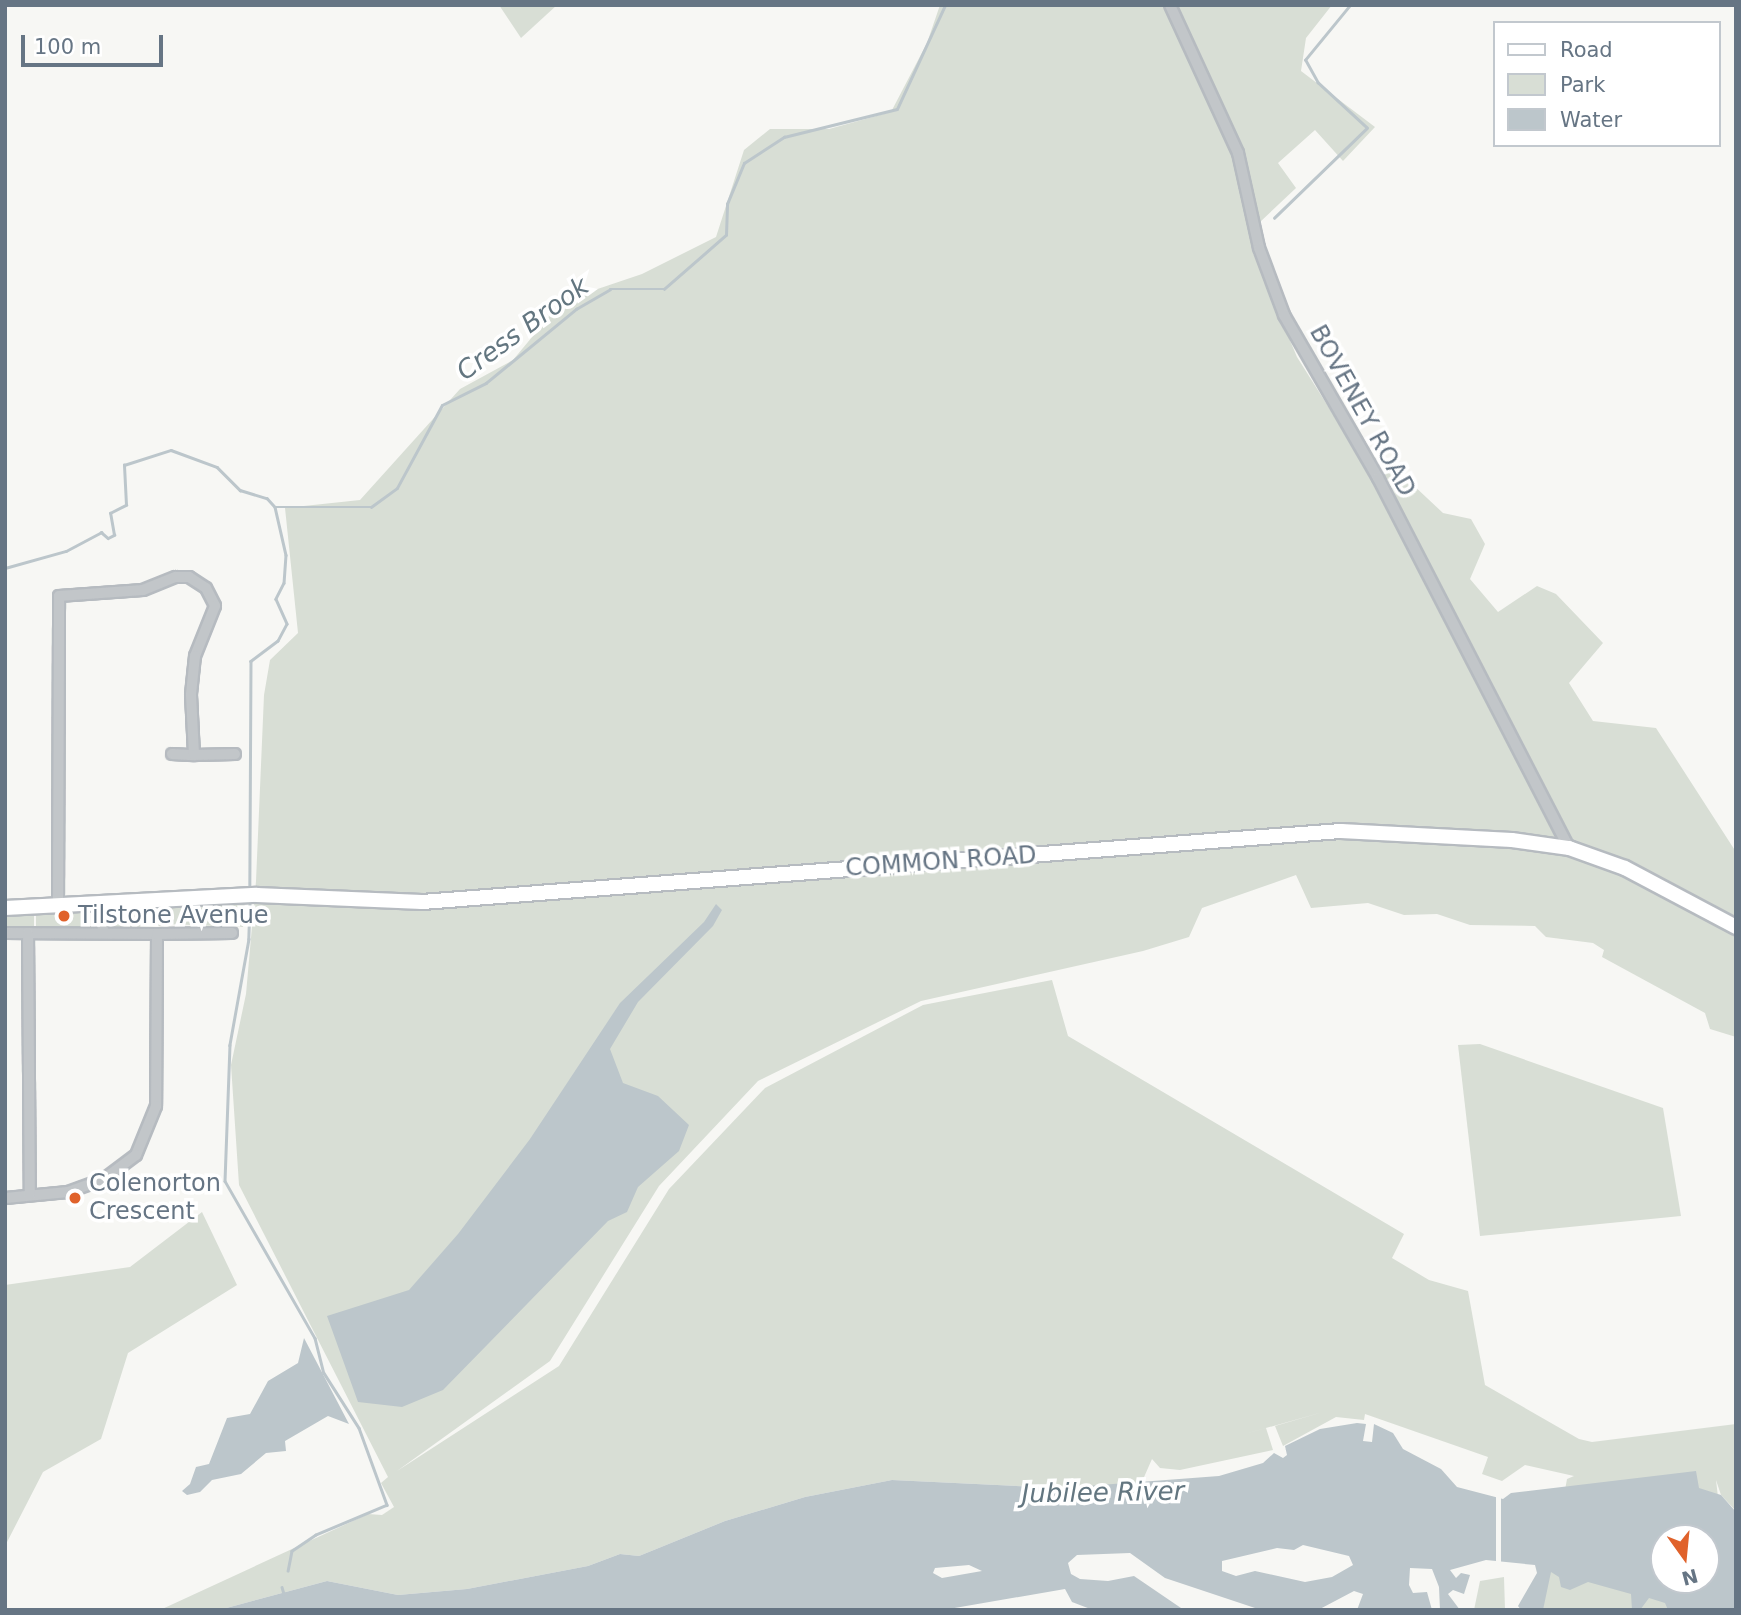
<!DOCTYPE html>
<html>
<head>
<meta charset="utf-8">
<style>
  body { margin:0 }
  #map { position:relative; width:1741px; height:1615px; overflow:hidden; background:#f7f7f4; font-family:"DejaVu Sans",sans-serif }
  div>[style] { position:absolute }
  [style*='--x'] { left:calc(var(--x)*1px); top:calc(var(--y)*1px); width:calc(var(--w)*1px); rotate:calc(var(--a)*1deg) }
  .green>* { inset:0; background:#d8ded5; transform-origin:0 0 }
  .water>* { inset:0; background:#bcc6cb }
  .pier>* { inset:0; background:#f7f7f4; transform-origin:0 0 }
  .stream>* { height:2.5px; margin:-1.25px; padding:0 1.25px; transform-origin:1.25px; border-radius:1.25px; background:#bcc6cb }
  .roads { filter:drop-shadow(2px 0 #b6bbc0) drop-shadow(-2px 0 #b6bbc0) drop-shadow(0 2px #b6bbc0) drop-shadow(0 -2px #b6bbc0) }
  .street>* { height:10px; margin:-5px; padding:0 5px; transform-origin:5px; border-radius:5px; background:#c2c6c9 }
  .secondary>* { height:14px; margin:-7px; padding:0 7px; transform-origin:7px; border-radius:7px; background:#fff }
  .dots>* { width:19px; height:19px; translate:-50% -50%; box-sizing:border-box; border:4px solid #fff; border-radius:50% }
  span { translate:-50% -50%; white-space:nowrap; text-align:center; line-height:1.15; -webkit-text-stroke:7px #fff; paint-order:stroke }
  .street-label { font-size:24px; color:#667584 }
  .poi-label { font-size:24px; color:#667584 }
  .left { translate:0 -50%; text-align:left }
  .water-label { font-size:26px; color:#637680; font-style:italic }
  .frame { position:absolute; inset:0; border:7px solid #667584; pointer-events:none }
  .legend { position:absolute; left:1493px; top:21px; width:228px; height:126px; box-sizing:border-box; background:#fff; border:2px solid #c2c8ce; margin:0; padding:9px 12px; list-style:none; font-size:21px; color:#667584 }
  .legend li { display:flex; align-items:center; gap:14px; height:35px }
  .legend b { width:35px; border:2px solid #c2c8ce }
  .north { position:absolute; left:1650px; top:1524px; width:70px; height:70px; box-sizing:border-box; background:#fff; border:2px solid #c2c8ce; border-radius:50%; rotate:165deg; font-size:19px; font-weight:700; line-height:28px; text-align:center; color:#667584 }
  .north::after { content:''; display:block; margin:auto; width:24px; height:32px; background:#e0622b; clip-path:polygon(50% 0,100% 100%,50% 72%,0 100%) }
  .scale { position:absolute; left:21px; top:35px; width:142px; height:32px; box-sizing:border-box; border:4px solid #667584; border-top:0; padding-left:9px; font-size:21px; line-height:24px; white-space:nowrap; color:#667584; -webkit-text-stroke:5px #fff; paint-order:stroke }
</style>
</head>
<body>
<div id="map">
  <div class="green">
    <div style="clip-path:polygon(499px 5px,557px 5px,521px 38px)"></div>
    <div style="clip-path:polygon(940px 5px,1332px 5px,1306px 38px,1301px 71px,1375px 127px,1343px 161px,1315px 130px,1278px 163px,1296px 188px,1260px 222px,1249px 224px,1253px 253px,1297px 357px,1375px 481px,1395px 468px,1443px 513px,1471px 519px,1485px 544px,1470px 579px,1498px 612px,1537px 586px,1556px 594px,1603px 643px,1569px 683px,1593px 721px,1656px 728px,1736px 852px,1736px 1037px,1710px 1029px,1705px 1013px,1602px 957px,1604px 950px,1593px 943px,1546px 937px,1535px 926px,1470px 925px,1437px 914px,1404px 915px,1368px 903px,1311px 908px,1296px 875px,1202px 908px,1189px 937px,1143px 951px,921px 1001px,758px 1081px,659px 1186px,550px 1361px,397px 1471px,559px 1366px,669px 1189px,765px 1088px,923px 1005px,1052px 980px,1068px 1036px,1404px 1234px,1392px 1258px,1429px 1280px,1468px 1291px,1485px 1385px,1579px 1439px,1592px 1442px,1736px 1424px,1736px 1511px,1721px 1495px,1716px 1480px,1718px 1497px,1563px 1501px,1567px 1479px,1574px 1476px,1525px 1465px,1502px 1481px,1482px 1474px,1488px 1457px,1365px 1414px,1364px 1420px,1336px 1417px,1283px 1446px,1275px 1426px,1323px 1412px,1220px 1441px,1266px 1428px,1273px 1450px,1180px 1470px,1160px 1468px,1152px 1459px,1141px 1484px,1060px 1488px,892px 1480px,805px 1497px,725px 1521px,639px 1556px,620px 1554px,588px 1566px,467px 1589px,398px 1595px,327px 1581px,219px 1610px,160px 1610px,368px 1514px,382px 1515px,394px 1507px,381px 1483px,388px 1477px,239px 1185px,231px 1065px,246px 994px,256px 881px,264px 695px,270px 660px,298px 633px,285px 508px,360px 500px,460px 389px,513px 360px,562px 301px,642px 274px,716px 237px,744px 150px,770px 129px,829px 129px,891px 112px,927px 43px)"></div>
    <div style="clip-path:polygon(245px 900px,243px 927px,166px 924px,167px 905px)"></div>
    <div style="clip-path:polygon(162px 907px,162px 926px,105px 928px,104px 916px,112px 909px)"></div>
    <div style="clip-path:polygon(82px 910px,90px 919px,80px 928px,36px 929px,36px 912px)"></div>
    <div style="left:5px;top:913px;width:29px;height:17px"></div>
    <div style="clip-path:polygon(1480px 1044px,1663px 1108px,1681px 1216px,1480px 1236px,1458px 1045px)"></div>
    <div style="clip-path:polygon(202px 1212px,237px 1285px,128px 1353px,101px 1439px,43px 1472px,5px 1546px,5px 1285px,130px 1267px)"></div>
    <div style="clip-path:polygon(1551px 1568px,1587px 1573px,1692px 1610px,1535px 1610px)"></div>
    <div style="clip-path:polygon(1504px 1577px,1505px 1610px,1474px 1610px,1480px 1581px)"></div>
  </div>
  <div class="water">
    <div style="clip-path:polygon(716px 904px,722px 910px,713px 926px,638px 1002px,610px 1049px,623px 1083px,658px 1096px,689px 1125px,679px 1151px,638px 1187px,627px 1212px,608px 1221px,443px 1390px,402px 1407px,358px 1402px,327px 1316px,409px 1290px,458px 1234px,530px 1139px,620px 1003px,704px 922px)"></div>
    <div style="clip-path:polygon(304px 1338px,349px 1424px,328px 1416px,285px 1441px,286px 1451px,266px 1453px,241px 1474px,212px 1480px,200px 1492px,187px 1495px,182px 1491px,190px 1484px,196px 1467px,209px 1464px,227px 1418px,250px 1414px,268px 1381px,298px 1363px)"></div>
    <div style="clip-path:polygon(evenodd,1357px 1423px,1366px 1424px,1363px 1441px,1372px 1442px,1374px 1424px,1393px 1433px,1403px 1449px,1441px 1469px,1457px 1487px,1503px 1499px,1511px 1493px,1696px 1471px,1699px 1488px,1721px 1495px,1736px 1512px,1736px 1610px,1668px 1610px,1665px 1603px,1649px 1598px,1640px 1610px,1632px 1610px,1631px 1594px,1588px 1582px,1570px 1590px,1561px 1587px,1559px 1577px,1551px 1572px,1543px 1610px,1521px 1610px,1518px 1606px,1537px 1573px,1535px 1565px,1486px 1560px,1450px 1570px,1456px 1578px,1461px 1573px,1470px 1575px,1464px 1594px,1453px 1590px,1448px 1594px,1460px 1610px,1440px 1610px,1439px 1587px,1432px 1569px,1410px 1568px,1409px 1585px,1413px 1593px,1427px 1592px,1432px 1610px,1357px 1610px,1363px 1594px,1354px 1591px,1318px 1610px,1261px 1610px,1165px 1578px,1130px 1553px,1077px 1555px,1068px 1563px,1071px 1574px,1080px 1579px,1108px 1581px,1134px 1576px,1181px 1608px,1196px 1610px,1093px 1610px,1072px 1602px,1065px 1589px,943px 1610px,219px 1610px,327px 1581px,398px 1595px,467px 1589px,588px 1566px,620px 1554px,639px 1556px,725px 1521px,805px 1497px,892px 1480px,1060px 1488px,1219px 1476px,1263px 1463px,1274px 1453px,1283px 1458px,1287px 1455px,1285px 1446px,1320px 1429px,1357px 1423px,1664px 1538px,1706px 1538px,1706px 1580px,1664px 1580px,1664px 1538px,1357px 1423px,1303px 1545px,1349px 1556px,1353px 1565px,1332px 1577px,1305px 1582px,1255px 1571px,1236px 1576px,1222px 1571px,1222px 1561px,1277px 1548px,1294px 1550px,1303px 1545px,1357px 1423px,969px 1565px,982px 1571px,942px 1578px,933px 1573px,935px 1568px,969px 1565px)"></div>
  </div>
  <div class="pier">
    <div style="left:1496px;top:1495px;width:5px;height:69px"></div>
  </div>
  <div class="stream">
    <div style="--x:1274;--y:218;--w:129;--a:-44.1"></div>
    <div style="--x:1367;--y:128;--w:67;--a:-137.4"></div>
    <div style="--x:1318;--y:83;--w:26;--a:-119"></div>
    <div style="--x:1305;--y:60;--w:71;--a:-50.7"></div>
    <div style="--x:275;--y:507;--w:96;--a:0"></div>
    <div style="--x:371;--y:507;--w:32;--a:-36"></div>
    <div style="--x:397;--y:488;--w:94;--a:-61.5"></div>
    <div style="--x:442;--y:405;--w:49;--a:-26.6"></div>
    <div style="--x:486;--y:383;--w:117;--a:-39.4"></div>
    <div style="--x:576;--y:309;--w:39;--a:-30"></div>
    <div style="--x:610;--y:289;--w:54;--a:0"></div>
    <div style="--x:664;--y:289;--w:82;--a:-41.1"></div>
    <div style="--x:726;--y:235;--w:31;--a:-88"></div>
    <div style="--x:727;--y:204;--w:44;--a:-67.5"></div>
    <div style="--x:744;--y:163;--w:48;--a:-33"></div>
    <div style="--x:784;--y:137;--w:116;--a:-13.9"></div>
    <div style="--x:897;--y:109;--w:115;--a:-65.2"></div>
    <div style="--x:5;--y:568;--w:63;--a:-15.6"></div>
    <div style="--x:66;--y:551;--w:40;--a:-28"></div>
    <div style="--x:101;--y:532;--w:9;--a:41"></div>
    <div style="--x:108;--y:538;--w:7;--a:-27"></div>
    <div style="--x:114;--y:535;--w:22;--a:-100"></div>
    <div style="--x:110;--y:513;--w:18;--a:-27"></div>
    <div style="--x:126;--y:505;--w:40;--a:-92.9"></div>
    <div style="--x:124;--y:465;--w:49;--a:-17.7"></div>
    <div style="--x:171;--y:450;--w:49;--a:20.3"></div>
    <div style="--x:217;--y:467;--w:33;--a:45"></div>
    <div style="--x:240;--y:490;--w:28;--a:17"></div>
    <div style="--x:267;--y:498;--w:12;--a:48"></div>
    <div style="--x:275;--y:507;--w:49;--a:77.1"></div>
    <div style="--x:286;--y:555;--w:28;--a:94"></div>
    <div style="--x:284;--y:583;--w:18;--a:117"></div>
    <div style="--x:276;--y:599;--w:27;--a:66"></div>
    <div style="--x:287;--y:624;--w:19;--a:118"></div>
    <div style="--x:278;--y:641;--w:34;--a:143"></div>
    <div style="--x:251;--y:661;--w:226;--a:90.3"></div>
    <div style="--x:250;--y:904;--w:35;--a:92"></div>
    <div style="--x:249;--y:939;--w:108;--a:100.2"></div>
    <div style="--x:230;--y:1045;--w:136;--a:92.1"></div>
    <div style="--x:225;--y:1181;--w:181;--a:60.2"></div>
    <div style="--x:315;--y:1338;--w:36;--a:76"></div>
    <div style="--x:324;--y:1373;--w:65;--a:57.5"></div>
    <div style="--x:359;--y:1428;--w:82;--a:70"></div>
    <div style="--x:387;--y:1505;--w:77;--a:157.1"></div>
    <div style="--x:316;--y:1535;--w:29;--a:146"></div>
    <div style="--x:292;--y:1551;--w:20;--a:101"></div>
    <div style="--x:282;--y:1587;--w:7;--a:74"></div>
  </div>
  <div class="roads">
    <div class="street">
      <div style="--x:1170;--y:5;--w:163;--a:65.3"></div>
      <div style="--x:1238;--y:153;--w:97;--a:77.5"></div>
      <div style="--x:1259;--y:248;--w:72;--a:69.5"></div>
      <div style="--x:1284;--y:315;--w:188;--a:60"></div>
      <div style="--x:1378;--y:478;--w:416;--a:62.7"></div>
      <div style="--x:172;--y:754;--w:22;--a:3"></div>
      <div style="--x:101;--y:904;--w:28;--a:86"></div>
      <div style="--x:58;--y:906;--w:310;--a:-89.8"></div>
      <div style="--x:59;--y:596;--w:84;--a:-4.1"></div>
      <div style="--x:143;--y:590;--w:35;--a:-22"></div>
      <div style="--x:176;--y:577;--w:13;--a:0"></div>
      <div style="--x:189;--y:577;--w:20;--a:33"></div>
      <div style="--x:206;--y:588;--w:20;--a:63"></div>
      <div style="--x:215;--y:606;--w:54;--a:111.8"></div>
      <div style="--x:195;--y:656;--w:39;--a:96"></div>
      <div style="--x:191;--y:695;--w:60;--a:87.1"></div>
      <div style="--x:194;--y:755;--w:41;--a:-1.4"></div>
      <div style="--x:5;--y:933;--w:152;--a:0.4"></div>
      <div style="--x:157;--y:934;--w:172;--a:90.3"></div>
      <div style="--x:156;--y:1106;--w:53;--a:112.2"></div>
      <div style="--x:136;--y:1155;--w:40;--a:143"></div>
      <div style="--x:104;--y:1179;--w:38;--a:160"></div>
      <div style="--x:68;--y:1192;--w:63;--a:174.6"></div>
      <div style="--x:28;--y:933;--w:262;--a:89.6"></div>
      <div style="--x:157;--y:934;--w:75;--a:-0.8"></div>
    </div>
    <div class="secondary">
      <div style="--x:5;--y:908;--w:252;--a:-3"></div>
      <div style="--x:257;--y:895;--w:165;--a:2.4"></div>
      <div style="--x:422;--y:902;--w:922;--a:-4.42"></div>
      <div style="--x:1341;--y:831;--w:171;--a:3"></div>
      <div style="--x:1512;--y:840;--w:58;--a:8"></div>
      <div style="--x:1569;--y:848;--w:59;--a:19.7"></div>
      <div style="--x:1625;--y:868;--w:126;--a:28"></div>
    </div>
  </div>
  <div class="dots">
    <div style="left:64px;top:916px;background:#e0622b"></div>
    <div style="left:75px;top:1198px;background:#e0622b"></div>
  </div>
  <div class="street-label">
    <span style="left:1362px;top:411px;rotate:61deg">BOVENEY ROAD</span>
    <span style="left:941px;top:862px;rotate:-4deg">COMMON ROAD</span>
  </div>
  <div class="poi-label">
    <span class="left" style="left:78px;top:916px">Tilstone Avenue</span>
    <span class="left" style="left:89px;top:1198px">Colenorton<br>Crescent</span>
  </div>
  <div class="water-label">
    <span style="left:523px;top:329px;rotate:-36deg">Cress Brook</span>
    <span style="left:1103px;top:1493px;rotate:-1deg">Jubilee River</span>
  </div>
  <div class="frame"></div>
  <ul class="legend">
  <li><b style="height:9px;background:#fff"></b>Road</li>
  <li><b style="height:19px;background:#d8ded5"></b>Park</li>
  <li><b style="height:19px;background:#bcc6cb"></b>Water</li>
  </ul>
  <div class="north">N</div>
  <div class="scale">100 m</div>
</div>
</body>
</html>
